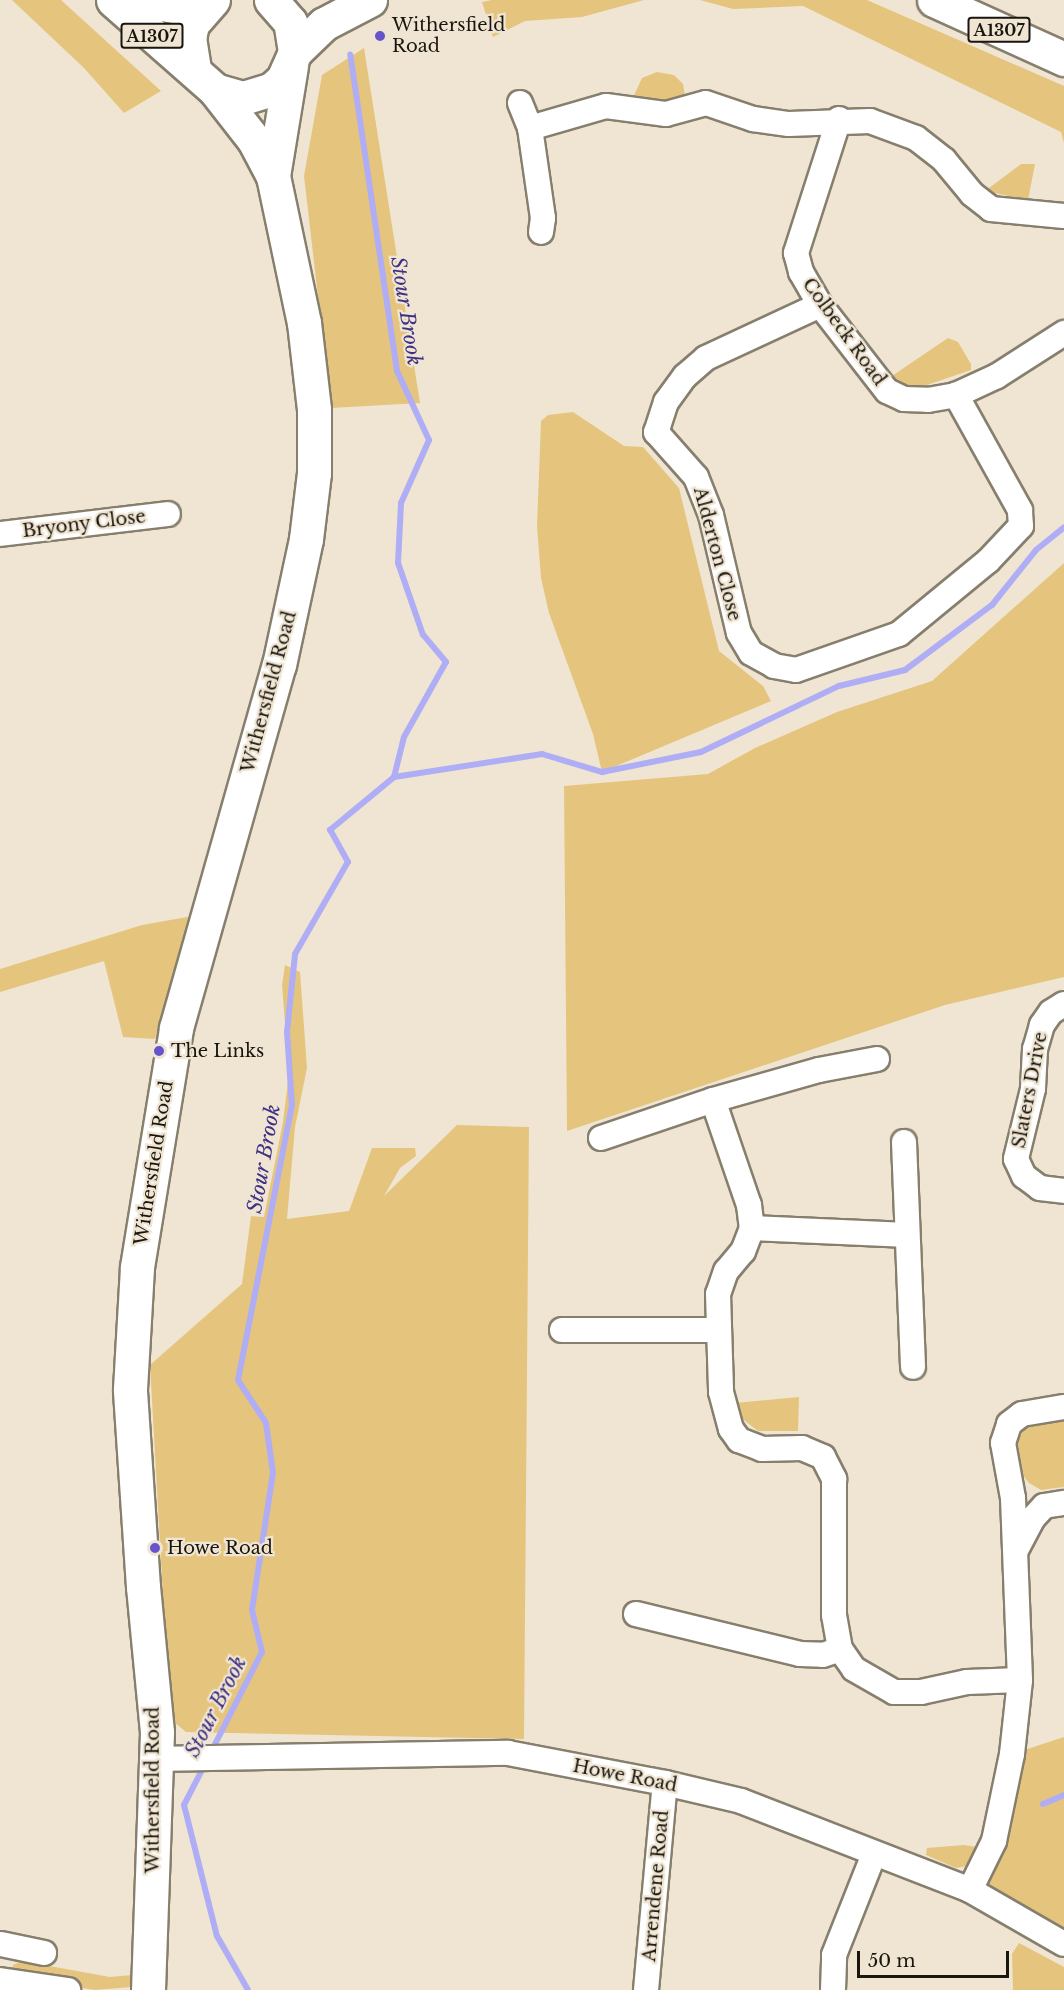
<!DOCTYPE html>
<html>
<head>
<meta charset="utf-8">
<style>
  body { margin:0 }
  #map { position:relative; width:1064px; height:1990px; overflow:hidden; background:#efe5d2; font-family:"Libre Baskerville",serif }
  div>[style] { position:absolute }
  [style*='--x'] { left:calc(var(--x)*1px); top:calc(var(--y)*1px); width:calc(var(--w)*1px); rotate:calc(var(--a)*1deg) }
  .green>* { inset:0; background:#e5c57d }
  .stream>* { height:6px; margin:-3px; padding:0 3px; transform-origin:3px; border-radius:3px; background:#afadf6 }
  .roads { filter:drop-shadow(2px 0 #877f6d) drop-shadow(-2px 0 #877f6d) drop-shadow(0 2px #877f6d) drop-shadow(0 -2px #877f6d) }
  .street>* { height:24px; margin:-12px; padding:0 12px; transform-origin:12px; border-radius:12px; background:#fff }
  .secondary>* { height:33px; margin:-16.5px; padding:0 16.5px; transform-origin:16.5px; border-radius:16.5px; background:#fff }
  .primary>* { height:33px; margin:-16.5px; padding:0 16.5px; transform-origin:16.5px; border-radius:16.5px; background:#fff }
  .dots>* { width:16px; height:16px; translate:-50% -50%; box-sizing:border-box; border:3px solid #efe5d2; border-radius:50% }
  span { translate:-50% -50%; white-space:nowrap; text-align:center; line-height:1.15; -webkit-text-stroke:4.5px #efe5d2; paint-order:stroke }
  .shield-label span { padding:2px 4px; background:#efe5d2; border:2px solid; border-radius:4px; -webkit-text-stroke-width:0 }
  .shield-label { font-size:16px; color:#19150f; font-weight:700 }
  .poi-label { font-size:18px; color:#19150f }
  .left { translate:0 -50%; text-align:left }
  .street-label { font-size:18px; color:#19150f }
  .water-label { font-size:20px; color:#3e3185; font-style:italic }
  .scale { position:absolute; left:857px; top:1951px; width:152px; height:27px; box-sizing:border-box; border:3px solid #19150f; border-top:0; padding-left:8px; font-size:18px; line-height:21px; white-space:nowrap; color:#19150f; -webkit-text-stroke:4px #efe5d2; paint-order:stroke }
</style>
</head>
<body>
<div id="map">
  <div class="green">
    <div style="clip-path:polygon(12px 0,61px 0,161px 91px,124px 113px,84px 68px)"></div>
    <div style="clip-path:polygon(492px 0,644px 0,582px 17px,525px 21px,493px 37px,482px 2px)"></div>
    <div style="clip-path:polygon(700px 0,867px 0,1064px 86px,1064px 143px,1061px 132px,803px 6px,733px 9px)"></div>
    <div style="clip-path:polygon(364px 48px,420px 403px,331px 408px,304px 176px,322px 75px)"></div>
    <div style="clip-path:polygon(657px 72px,674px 75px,683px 84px,685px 95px,672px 102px,632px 100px,642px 78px)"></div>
    <div style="clip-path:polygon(1021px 164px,1035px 164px,1028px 200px,985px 191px)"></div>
    <div style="clip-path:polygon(948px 338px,958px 342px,971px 364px,971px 370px,921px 387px,901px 387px,889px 378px)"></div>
    <div style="clip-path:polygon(573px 412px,624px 446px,643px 447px,679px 488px,719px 651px,763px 686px,771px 701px,602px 772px,593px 734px,549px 613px,541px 578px,537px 526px,541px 421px,548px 415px)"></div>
    <div style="clip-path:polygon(1064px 563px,1064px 977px,945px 1005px,567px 1131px,564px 786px,708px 774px,755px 748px,837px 712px,932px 681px)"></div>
    <div style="clip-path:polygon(193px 916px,155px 1039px,123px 1037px,104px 961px,0 992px,0 969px,142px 925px)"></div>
    <div style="clip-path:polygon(285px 965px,300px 972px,307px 1068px,295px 1127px,287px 1219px,349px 1211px,372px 1148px,415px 1148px,416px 1156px,400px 1168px,384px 1196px,457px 1125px,529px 1127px,524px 1739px,186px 1732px,174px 1722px,169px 1702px,150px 1365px,242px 1284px,251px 1216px,264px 1217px,283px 1122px,289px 1073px,282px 985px)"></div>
    <div style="clip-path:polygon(799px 1397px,798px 1431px,758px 1431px,735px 1413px,735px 1403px)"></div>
    <div style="clip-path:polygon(1064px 1414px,1064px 1487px,1041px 1490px,1029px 1483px,1016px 1466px,1015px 1444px,1027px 1426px,1041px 1418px)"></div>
    <div style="clip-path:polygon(1064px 1737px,1064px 1944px,970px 1890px,1012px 1754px)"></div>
    <div style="clip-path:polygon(964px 1845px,983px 1848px,978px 1864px,956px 1868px,926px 1855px,927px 1848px)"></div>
    <div style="clip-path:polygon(1019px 1943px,1064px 1967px,1064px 1990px,1013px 1990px,1012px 1954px)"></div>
    <div style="clip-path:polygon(22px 1961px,110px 1977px,132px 1975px,131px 1987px,95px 1990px,19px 1978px,12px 1970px,13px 1965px)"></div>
  </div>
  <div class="stream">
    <div style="--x:394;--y:777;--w:150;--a:-8.8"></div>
    <div style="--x:542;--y:754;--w:63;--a:16.7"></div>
    <div style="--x:602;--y:772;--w:101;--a:-11.4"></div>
    <div style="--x:701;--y:752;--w:153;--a:-25.6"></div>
    <div style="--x:839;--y:686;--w:68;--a:-13.6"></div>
    <div style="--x:905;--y:670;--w:109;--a:-36.8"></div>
    <div style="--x:992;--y:605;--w:70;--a:-51.3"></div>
    <div style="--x:1036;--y:550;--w:36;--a:-39"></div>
    <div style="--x:211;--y:1752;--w:112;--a:-63"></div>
    <div style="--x:262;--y:1652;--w:43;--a:-103.4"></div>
    <div style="--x:252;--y:1610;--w:139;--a:-81.3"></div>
    <div style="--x:273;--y:1473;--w:50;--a:-98"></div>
    <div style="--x:266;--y:1423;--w:51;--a:-123.1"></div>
    <div style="--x:238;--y:1380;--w:280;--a:-78.9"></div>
    <div style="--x:292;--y:1105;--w:73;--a:-93.9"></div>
    <div style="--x:287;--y:1032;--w:78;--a:-84.1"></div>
    <div style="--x:295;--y:954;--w:106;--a:-60.1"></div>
    <div style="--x:348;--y:862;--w:37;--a:-119"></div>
    <div style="--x:330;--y:830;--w:83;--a:-39.6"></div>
    <div style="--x:394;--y:777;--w:41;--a:-76"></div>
    <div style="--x:404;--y:737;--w:86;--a:-60.8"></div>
    <div style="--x:446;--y:662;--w:35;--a:-130"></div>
    <div style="--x:423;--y:635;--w:76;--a:-109.1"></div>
    <div style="--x:398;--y:563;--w:60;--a:-87.1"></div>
    <div style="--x:401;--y:503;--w:69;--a:-66"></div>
    <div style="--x:429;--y:440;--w:76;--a:-114.9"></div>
    <div style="--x:397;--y:371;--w:320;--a:-98.4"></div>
    <div style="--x:205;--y:1764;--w:46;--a:117.1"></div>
    <div style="--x:184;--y:1805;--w:135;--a:75.9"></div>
    <div style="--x:217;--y:1936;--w:62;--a:60.1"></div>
    <div style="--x:1043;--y:1804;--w:23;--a:-23"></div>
  </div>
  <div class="roads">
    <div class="street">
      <div style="--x:520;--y:103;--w:27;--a:68"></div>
      <div style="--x:530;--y:128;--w:79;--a:-16.1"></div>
      <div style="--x:606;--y:106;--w:61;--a:7.6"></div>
      <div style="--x:666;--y:114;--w:41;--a:-15.4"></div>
      <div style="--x:706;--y:103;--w:50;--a:18.8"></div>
      <div style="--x:753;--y:119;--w:36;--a:8"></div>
      <div style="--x:789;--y:124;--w:81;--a:-2.1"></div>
      <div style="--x:870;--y:121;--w:49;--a:20.3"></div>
      <div style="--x:916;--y:138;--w:36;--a:38"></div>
      <div style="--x:944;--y:160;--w:44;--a:50.5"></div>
      <div style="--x:972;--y:194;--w:24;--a:38"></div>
      <div style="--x:991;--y:209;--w:73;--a:5.5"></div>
      <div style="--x:839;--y:119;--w:141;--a:107.8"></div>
      <div style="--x:796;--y:253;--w:20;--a:75"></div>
      <div style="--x:801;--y:272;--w:38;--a:60"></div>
      <div style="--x:820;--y:305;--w:109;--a:52.1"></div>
      <div style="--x:887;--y:391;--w:19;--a:25"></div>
      <div style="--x:904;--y:399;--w:24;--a:2"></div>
      <div style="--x:928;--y:400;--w:28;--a:-10"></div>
      <div style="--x:956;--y:395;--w:45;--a:-24.9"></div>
      <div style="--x:997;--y:376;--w:80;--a:-32.7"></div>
      <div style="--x:530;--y:128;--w:91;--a:81.8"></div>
      <div style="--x:543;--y:218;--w:14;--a:98"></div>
      <div style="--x:820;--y:305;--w:126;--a:155.1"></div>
      <div style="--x:706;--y:358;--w:28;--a:139"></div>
      <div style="--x:685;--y:376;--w:32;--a:126"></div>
      <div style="--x:666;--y:402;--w:32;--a:108"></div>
      <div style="--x:656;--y:432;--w:60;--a:48.4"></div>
      <div style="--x:696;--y:477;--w:41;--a:68.5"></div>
      <div style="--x:711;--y:515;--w:121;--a:76.7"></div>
      <div style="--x:739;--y:633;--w:23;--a:59"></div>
      <div style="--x:751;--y:653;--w:26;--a:29"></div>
      <div style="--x:774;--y:666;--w:22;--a:10"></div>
      <div style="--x:796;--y:670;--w:109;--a:-19.3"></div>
      <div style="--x:899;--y:634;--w:115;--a:-39.4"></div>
      <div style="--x:988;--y:561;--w:48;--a:-46.7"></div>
      <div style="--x:1021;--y:526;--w:16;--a:-94"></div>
      <div style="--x:1020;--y:510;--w:132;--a:-119.1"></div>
      <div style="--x:0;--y:534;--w:169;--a:-6.8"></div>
      <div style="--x:1064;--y:1004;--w:15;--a:148"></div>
      <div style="--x:1051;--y:1012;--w:16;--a:125"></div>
      <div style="--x:1042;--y:1025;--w:25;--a:106"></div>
      <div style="--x:1035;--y:1049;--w:40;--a:92.9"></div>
      <div style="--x:1033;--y:1089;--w:72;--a:103.7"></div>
      <div style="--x:1016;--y:1159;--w:19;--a:65"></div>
      <div style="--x:1024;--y:1176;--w:20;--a:37"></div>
      <div style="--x:1040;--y:1188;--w:24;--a:7"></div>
      <div style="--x:713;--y:1100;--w:111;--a:71.1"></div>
      <div style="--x:749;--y:1205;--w:23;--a:83"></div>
      <div style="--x:752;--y:1228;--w:25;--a:111"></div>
      <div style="--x:743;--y:1251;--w:26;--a:130"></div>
      <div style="--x:726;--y:1271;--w:24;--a:109"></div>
      <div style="--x:718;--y:1294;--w:98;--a:88.2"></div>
      <div style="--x:721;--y:1392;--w:38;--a:75"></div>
      <div style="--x:731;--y:1429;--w:14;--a:54"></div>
      <div style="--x:739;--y:1440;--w:25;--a:21"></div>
      <div style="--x:762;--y:1449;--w:40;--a:-1.4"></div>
      <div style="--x:802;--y:1448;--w:23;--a:23"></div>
      <div style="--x:823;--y:1457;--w:25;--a:63"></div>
      <div style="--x:834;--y:1479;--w:136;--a:90"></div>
      <div style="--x:834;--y:1615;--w:35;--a:80"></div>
      <div style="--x:840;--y:1649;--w:24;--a:55"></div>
      <div style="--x:854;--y:1669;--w:46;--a:29.9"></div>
      <div style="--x:894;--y:1692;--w:27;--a:0"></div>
      <div style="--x:921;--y:1692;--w:47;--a:-12.3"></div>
      <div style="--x:967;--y:1682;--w:53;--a:-2.2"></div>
      <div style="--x:601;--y:1138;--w:118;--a:-18.7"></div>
      <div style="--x:713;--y:1100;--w:110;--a:-15.8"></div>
      <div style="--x:819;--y:1070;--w:59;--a:-10.7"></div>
      <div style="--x:904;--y:1142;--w:225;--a:87.7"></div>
      <div style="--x:752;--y:1228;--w:155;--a:2.6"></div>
      <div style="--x:562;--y:1330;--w:155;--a:0"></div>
      <div style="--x:1016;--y:1550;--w:36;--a:-62"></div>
      <div style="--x:1033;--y:1518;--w:16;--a:-47"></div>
      <div style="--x:1044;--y:1506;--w:20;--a:-9"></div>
      <div style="--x:636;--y:1614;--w:169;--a:13.7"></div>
      <div style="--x:800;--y:1654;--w:23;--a:2"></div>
      <div style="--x:823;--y:1655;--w:18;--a:-19"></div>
      <div style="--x:154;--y:1759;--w:354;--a:-1"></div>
      <div style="--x:508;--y:1753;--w:160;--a:10.8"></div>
      <div style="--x:665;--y:1783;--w:78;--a:13.3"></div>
      <div style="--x:741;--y:1801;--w:246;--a:21.2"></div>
      <div style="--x:970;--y:1890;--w:108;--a:29.9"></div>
      <div style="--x:970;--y:1890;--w:55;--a:-63.9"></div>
      <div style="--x:994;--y:1841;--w:89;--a:-78.3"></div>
      <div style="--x:1012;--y:1754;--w:74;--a:-83.8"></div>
      <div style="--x:1020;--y:1680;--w:182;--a:-92.2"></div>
      <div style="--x:1013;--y:1498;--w:56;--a:-100.3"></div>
      <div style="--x:1003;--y:1443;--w:20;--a:-72"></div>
      <div style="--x:1009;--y:1424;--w:16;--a:-38"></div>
      <div style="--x:1022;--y:1414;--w:43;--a:-9.5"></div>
      <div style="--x:1;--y:1944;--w:44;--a:11.8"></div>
      <div style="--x:0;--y:1980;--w:69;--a:8.4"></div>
      <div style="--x:646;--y:1990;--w:208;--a:-84.8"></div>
      <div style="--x:833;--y:1990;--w:35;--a:-88"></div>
      <div style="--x:834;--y:1955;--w:109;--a:-68.4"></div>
    </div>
    <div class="secondary">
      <div style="--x:273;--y:176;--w:111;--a:-80.7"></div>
      <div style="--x:148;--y:1990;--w:258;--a:-88"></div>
      <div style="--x:157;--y:1732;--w:146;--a:-95.5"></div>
      <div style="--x:143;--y:1587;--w:198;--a:-93.8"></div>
      <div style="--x:130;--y:1389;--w:122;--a:-86.7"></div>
      <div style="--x:137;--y:1267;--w:242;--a:-80.7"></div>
      <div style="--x:176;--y:1028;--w:377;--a:-74.2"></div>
      <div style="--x:279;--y:665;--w:129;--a:-77.9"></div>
      <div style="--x:306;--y:539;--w:66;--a:-83.1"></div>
      <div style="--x:314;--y:473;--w:64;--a:-90"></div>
      <div style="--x:314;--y:409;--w:87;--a:-96.6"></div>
      <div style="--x:304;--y:323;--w:150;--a:-101.9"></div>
      <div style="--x:273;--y:176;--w:41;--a:-117.8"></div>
      <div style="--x:254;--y:140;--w:63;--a:-128"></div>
    </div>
    <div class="primary">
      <div style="--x:113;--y:0;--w:136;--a:41.4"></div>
      <div style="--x:215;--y:90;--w:29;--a:16"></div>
      <div style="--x:243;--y:98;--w:30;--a:-17"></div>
      <div style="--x:272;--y:89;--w:15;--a:-42"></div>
      <div style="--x:283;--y:79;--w:30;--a:-66"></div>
      <div style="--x:295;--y:52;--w:30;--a:-99"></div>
      <div style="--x:290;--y:22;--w:29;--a:-131"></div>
      <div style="--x:142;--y:0;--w:59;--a:10.7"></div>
      <div style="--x:934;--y:0;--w:143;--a:24.4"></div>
      <div style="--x:295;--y:52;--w:40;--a:-44"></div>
      <div style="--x:324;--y:24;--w:52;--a:-27.6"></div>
      <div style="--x:194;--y:69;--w:30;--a:-99"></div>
      <div style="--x:189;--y:39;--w:15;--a:-79"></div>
      <div style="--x:192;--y:24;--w:32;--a:-49"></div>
    </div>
  </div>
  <div class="dots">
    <div style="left:380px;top:36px;background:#6654cd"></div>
    <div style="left:159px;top:1051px;background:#6654cd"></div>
    <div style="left:155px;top:1548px;background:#6654cd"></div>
  </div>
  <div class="shield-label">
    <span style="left:999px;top:30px">A1307</span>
    <span style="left:152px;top:36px">A1307</span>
  </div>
  <div class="poi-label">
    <span class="left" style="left:392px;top:36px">Withersfield<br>Road</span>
    <span class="left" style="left:171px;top:1051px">The Links</span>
    <span class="left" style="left:167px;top:1548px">Howe Road</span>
  </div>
  <div class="street-label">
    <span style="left:844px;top:332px;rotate:54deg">Colbeck Road</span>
    <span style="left:84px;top:524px;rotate:-7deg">Bryony Close</span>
    <span style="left:717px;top:554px;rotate:75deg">Alderton Close</span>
    <span style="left:269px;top:692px;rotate:-75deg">Withersfield Road</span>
    <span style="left:1030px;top:1090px;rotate:-79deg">Slaters Drive</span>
    <span style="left:154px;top:1163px;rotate:-81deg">Withersfield Road</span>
    <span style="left:625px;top:1776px;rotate:11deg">Howe Road</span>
    <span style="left:153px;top:1790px;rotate:-90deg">Withersfield Road</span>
    <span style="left:656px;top:1886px;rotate:-85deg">Arrendene Road</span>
  </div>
  <div class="water-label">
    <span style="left:406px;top:311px;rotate:81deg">Stour Brook</span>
    <span style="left:264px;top:1159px;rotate:-80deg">Stour Brook</span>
    <span style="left:216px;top:1707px;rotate:-63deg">Stour Brook</span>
  </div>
  <div class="scale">50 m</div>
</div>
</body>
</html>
